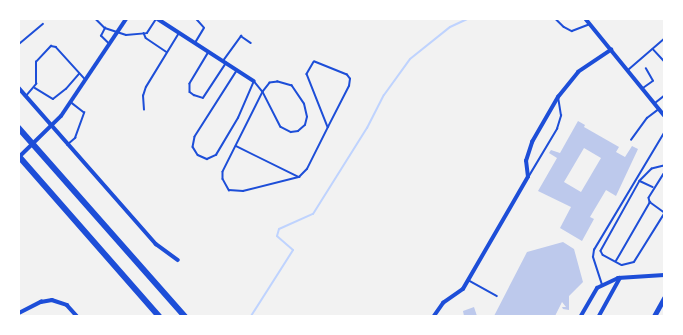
<!DOCTYPE html>
<html>
<head>
<meta charset="utf-8">
<style>
  body { margin:0 }
  #map { position:relative; width:683px; height:335px; overflow:hidden; background:#f2f2f2; font-family:Arial,sans-serif }
  div>[style] { position:absolute }
  [style*='--x'] { left:calc(var(--x)*1px); top:calc(var(--y)*1px); width:calc(var(--w)*1px); rotate:calc(var(--a)*1deg) }
  .stream>* { height:2px; margin:-1px; padding:0 1px; transform-origin:1px; border-radius:1px; background:#bfd3fe }
  .building>* { inset:0; background:#bdc9ec }
  .service>* { height:1.5px; margin:-0.75px; padding:0 0.75px; transform-origin:0.75px; border-radius:0.75px; background:#1d4ed8 }
  .minor>* { height:3.5px; margin:-1.75px; padding:0 1.75px; transform-origin:1.75px; border-radius:1.75px; background:#1d4ed8 }
  .tertiary>* { height:4px; margin:-2px; padding:0 2px; transform-origin:2px; border-radius:2px; background:#1d4ed8 }
  .secondary>* { height:5px; margin:-2.5px; padding:0 2.5px; transform-origin:2.5px; border-radius:2.5px; background:#1d4ed8 }
  .trunk>* { height:5.5px; margin:-2.75px; padding:0 2.75px; transform-origin:2.75px; border-radius:2.75px; background:#1d4ed8 }
  span { translate:-50% -50%; white-space:nowrap; text-align:center; line-height:1.15; -webkit-text-stroke:3px #fff; paint-order:stroke }
  .frame { position:absolute; inset:0; border:20px solid #fff; pointer-events:none }
</style>
</head>
<body>
<div id="map">
  <div class="stream">
    <div style="--x:251;--y:316;--w:78;--a:-57.5"></div>
    <div style="--x:293;--y:250;--w:21;--a:-139"></div>
    <div style="--x:277;--y:236;--w:7;--a:-74"></div>
    <div style="--x:279;--y:229;--w:37;--a:-24"></div>
    <div style="--x:313;--y:214;--w:102;--a:-57.9"></div>
    <div style="--x:367;--y:128;--w:37;--a:-63"></div>
    <div style="--x:384;--y:95;--w:44;--a:-54.2"></div>
    <div style="--x:410;--y:59;--w:51;--a:-38.7"></div>
    <div style="--x:450;--y:27;--w:19;--a:-25"></div>
  </div>
  <div class="building">
    <div style="clip-path:polygon(evenodd,578px 121px,585px 125px,584px 127px,619px 147px,616px 152px,625px 157px,632px 146px,638px 149px,616px 196px,606px 190px,590px 217px,594px 219px,582px 241px,560px 228px,571px 207px,538px 191px,557px 158px,549px 153px,551px 150px,560px 153px,578px 121px,584px 148px,601px 158px,581px 192px,564px 182px,584px 148px)"></div>
    <div style="clip-path:polygon(563px 242px,574px 249px,583px 282px,569px 296px,569px 310px,563px 309px,562px 307px,566px 307px,562px 302px,555px 316px,494px 316px,527px 252px)"></div>
    <div style="clip-path:polygon(474px 307px,477px 316px,464px 316px,463px 311px)"></div>
  </div>
  <div class="service">
    <div style="--x:96;--y:19;--w:13;--a:45"></div>
    <div style="--x:556;--y:19;--w:11;--a:45"></div>
    <div style="--x:564;--y:27;--w:9;--a:27"></div>
    <div style="--x:572;--y:31;--w:19;--a:-21"></div>
    <div style="--x:144;--y:33;--w:5;--a:68"></div>
    <div style="--x:146;--y:38;--w:25;--a:34"></div>
    <div style="--x:195;--y:43;--w:17;--a:-59"></div>
    <div style="--x:204;--y:28;--w:12;--a:-132"></div>
    <div style="--x:19;--y:44;--w:31;--a:-40"></div>
    <div style="--x:109;--y:44;--w:11;--a:-135"></div>
    <div style="--x:101;--y:36;--w:9;--a:-63"></div>
    <div style="--x:105;--y:28;--w:22;--a:18"></div>
    <div style="--x:126;--y:35;--w:21;--a:-5"></div>
    <div style="--x:147;--y:33;--w:17;--a:-57"></div>
    <div style="--x:653;--y:49;--w:16;--a:47"></div>
    <div style="--x:209;--y:52;--w:37;--a:121"></div>
    <div style="--x:190;--y:84;--w:8;--a:90"></div>
    <div style="--x:190;--y:92;--w:5;--a:37"></div>
    <div style="--x:194;--y:95;--w:9;--a:18"></div>
    <div style="--x:203;--y:98;--w:42;--a:-56.7"></div>
    <div style="--x:223;--y:61;--w:31;--a:-54"></div>
    <div style="--x:241;--y:36;--w:12;--a:35"></div>
    <div style="--x:628;--y:70;--w:48;--a:-40.7"></div>
    <div style="--x:237;--y:71;--w:78;--a:122.5"></div>
    <div style="--x:195;--y:137;--w:10;--a:101"></div>
    <div style="--x:193;--y:147;--w:9;--a:58"></div>
    <div style="--x:198;--y:155;--w:10;--a:24"></div>
    <div style="--x:207;--y:159;--w:10;--a:-24"></div>
    <div style="--x:216;--y:155;--w:43;--a:-59.3"></div>
    <div style="--x:238;--y:118;--w:40;--a:-66.6"></div>
    <div style="--x:254;--y:81;--w:14;--a:51"></div>
    <div style="--x:263;--y:92;--w:39;--a:63"></div>
    <div style="--x:281;--y:127;--w:11;--a:27"></div>
    <div style="--x:291;--y:132;--w:7;--a:-8"></div>
    <div style="--x:298;--y:131;--w:9;--a:-41"></div>
    <div style="--x:305;--y:125;--w:8;--a:-76"></div>
    <div style="--x:307;--y:117;--w:13;--a:-103"></div>
    <div style="--x:304;--y:104;--w:22;--a:-124"></div>
    <div style="--x:292;--y:86;--w:15;--a:-164"></div>
    <div style="--x:278;--y:82;--w:8;--a:173"></div>
    <div style="--x:270;--y:83;--w:11;--a:128"></div>
    <div style="--x:263;--y:92;--w:89;--a:116.6"></div>
    <div style="--x:223;--y:172;--w:7;--a:90"></div>
    <div style="--x:223;--y:179;--w:13;--a:61"></div>
    <div style="--x:229;--y:190;--w:14;--a:4"></div>
    <div style="--x:243;--y:191;--w:58;--a:-14"></div>
    <div style="--x:299;--y:177;--w:11;--a:-45"></div>
    <div style="--x:307;--y:169;--w:47;--a:-63.4"></div>
    <div style="--x:328;--y:127;--w:46;--a:-62.9"></div>
    <div style="--x:349;--y:86;--w:7;--a:-82"></div>
    <div style="--x:350;--y:79;--w:5;--a:-127"></div>
    <div style="--x:347;--y:75;--w:35;--a:-158"></div>
    <div style="--x:314;--y:62;--w:14;--a:120"></div>
    <div style="--x:307;--y:74;--w:57;--a:68.4"></div>
    <div style="--x:35;--y:88;--w:21;--a:31"></div>
    <div style="--x:53;--y:99;--w:16;--a:-38"></div>
    <div style="--x:66;--y:89;--w:20;--a:-49"></div>
    <div style="--x:643;--y:88;--w:12;--a:-35"></div>
    <div style="--x:653;--y:81;--w:14;--a:-120"></div>
    <div style="--x:26;--y:96;--w:16;--a:-50"></div>
    <div style="--x:36;--y:84;--w:22;--a:-90"></div>
    <div style="--x:36;--y:62;--w:22;--a:-47"></div>
    <div style="--x:51;--y:46;--w:5;--a:11"></div>
    <div style="--x:56;--y:47;--w:43;--a:47.8"></div>
    <div style="--x:655;--y:103;--w:11;--a:-38"></div>
    <div style="--x:144;--y:110;--w:14;--a:-94"></div>
    <div style="--x:143;--y:96;--w:9;--a:-72"></div>
    <div style="--x:146;--y:87;--w:63;--a:-58.6"></div>
    <div style="--x:631;--y:140;--w:27;--a:-54"></div>
    <div style="--x:647;--y:118;--w:15;--a:-37"></div>
    <div style="--x:67;--y:145;--w:11;--a:-41"></div>
    <div style="--x:75;--y:138;--w:27;--a:-70"></div>
    <div style="--x:84;--y:113;--w:16;--a:-142"></div>
    <div style="--x:236;--y:146;--w:70;--a:26.2"></div>
    <div style="--x:664;--y:166;--w:12;--a:166"></div>
    <div style="--x:652;--y:169;--w:17;--a:135"></div>
    <div style="--x:640;--y:181;--w:80;--a:119.1"></div>
    <div style="--x:601;--y:251;--w:4;--a:63"></div>
    <div style="--x:603;--y:255;--w:21;--a:28"></div>
    <div style="--x:622;--y:265;--w:12;--a:-14"></div>
    <div style="--x:634;--y:262;--w:57;--a:-58"></div>
    <div style="--x:664;--y:174;--w:28;--a:122"></div>
    <div style="--x:649;--y:198;--w:4;--a:76"></div>
    <div style="--x:650;--y:202;--w:17;--a:36"></div>
    <div style="--x:529;--y:176;--w:55;--a:-59.2"></div>
    <div style="--x:557;--y:129;--w:14;--a:-73"></div>
    <div style="--x:561;--y:116;--w:18;--a:-99"></div>
    <div style="--x:640;--y:181;--w:14;--a:25"></div>
    <div style="--x:616;--y:261;--w:68;--a:-60"></div>
    <div style="--x:468;--y:280;--w:33;--a:29"></div>
    <div style="--x:602;--y:285;--w:29;--a:-108"></div>
    <div style="--x:593;--y:257;--w:7;--a:-82"></div>
    <div style="--x:594;--y:250;--w:136;--a:-59.1"></div>
  </div>
  <div class="minor">
    <div style="--x:158;--y:19;--w:114;--a:32.9"></div>
    <div style="--x:586;--y:19;--w:124;--a:50.9"></div>
    <div style="--x:19;--y:88;--w:208;--a:48.7"></div>
    <div style="--x:156;--y:244;--w:27;--a:36"></div>
    <div style="--x:19;--y:313;--w:25;--a:-27"></div>
    <div style="--x:41;--y:302;--w:11;--a:-10"></div>
    <div style="--x:52;--y:300;--w:16;--a:18"></div>
    <div style="--x:67;--y:305;--w:15;--a:48"></div>
    <div style="--x:434;--y:316;--w:16;--a:-55"></div>
    <div style="--x:443;--y:303;--w:24;--a:-35"></div>
    <div style="--x:463;--y:289;--w:129;--a:-59.9"></div>
    <div style="--x:528;--y:177;--w:16;--a:-97"></div>
    <div style="--x:526;--y:161;--w:20;--a:-72"></div>
    <div style="--x:532;--y:142;--w:52;--a:-60"></div>
    <div style="--x:558;--y:97;--w:32;--a:-51"></div>
    <div style="--x:578;--y:72;--w:40;--a:-34"></div>
    <div style="--x:581;--y:316;--w:32;--a:-60"></div>
    <div style="--x:597;--y:288;--w:23;--a:-25"></div>
    <div style="--x:618;--y:278;--w:46;--a:-3.7"></div>
    <div style="--x:599;--y:316;--w:43;--a:-61.1"></div>
  </div>
  <div class="tertiary">
    <div style="--x:20;--y:156;--w:57;--a:-44.3"></div>
    <div style="--x:61;--y:116;--w:117;--a:-56.2"></div>
  </div>
  <div class="secondary">
    <div style="--x:654;--y:316;--w:21;--a:-61"></div>
  </div>
  <div class="trunk">
    <div style="--x:19;--y:128;--w:251;--a:48.6"></div>
    <div style="--x:19;--y:156;--w:213;--a:48.8"></div>
  </div>
  <div class="frame"></div>
</div>
</body>
</html>
